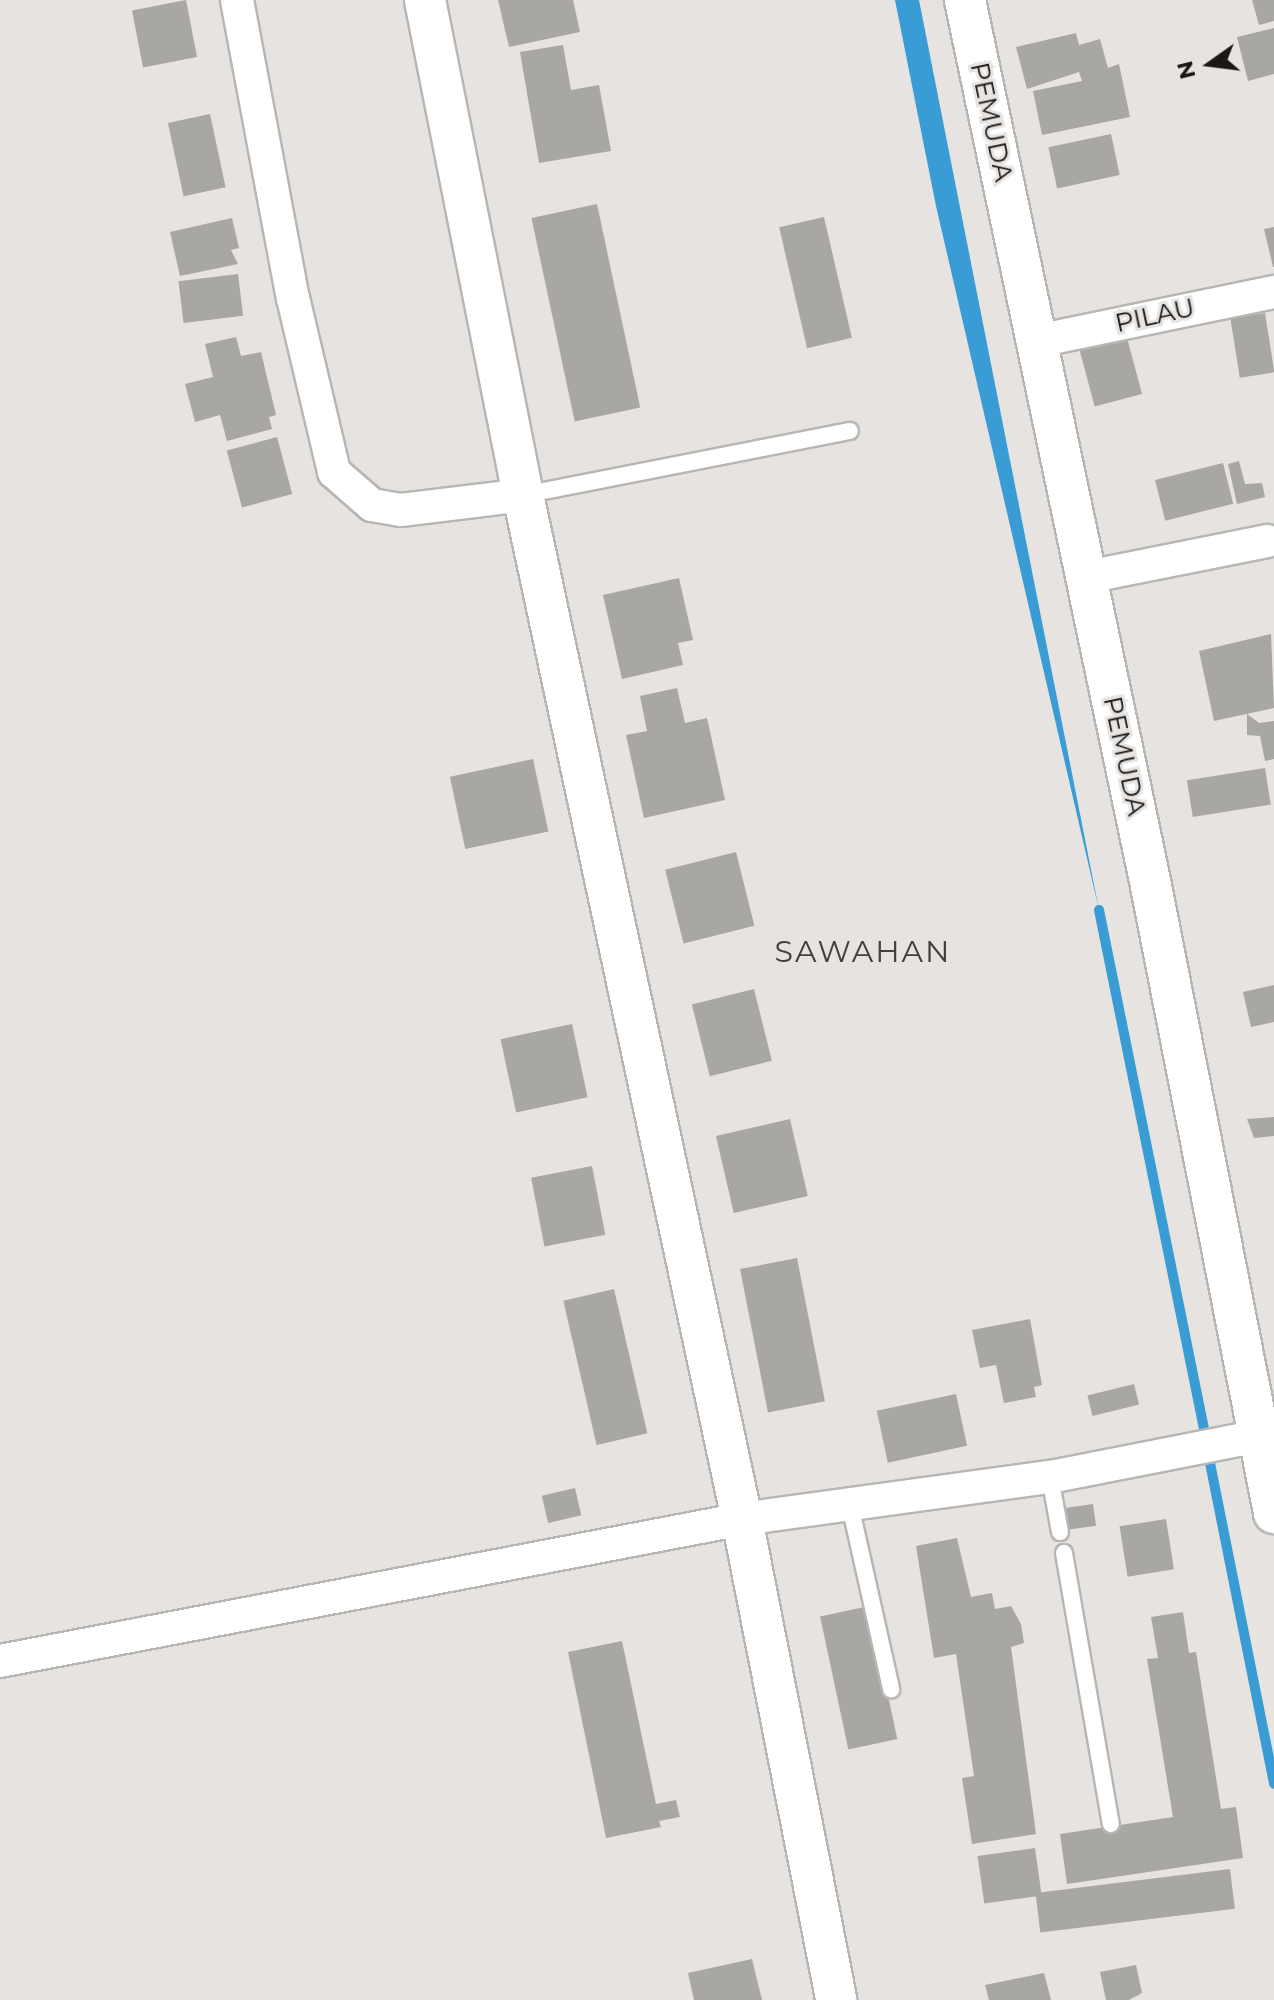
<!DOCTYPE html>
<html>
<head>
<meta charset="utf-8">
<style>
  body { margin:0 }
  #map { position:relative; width:1274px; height:2000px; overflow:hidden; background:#e6e3e0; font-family:Montserrat,sans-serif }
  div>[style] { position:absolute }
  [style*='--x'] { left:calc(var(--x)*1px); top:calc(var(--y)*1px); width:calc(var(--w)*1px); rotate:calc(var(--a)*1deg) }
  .water>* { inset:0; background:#399cd5 }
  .stream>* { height:10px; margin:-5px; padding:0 5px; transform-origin:5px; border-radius:5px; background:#399cd5 }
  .building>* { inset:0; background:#a9a7a4; transform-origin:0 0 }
  .roads { filter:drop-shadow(2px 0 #b8b6b3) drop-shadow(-2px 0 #b8b6b3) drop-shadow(0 2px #b8b6b3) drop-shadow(0 -2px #b8b6b3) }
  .service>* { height:16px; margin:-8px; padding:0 8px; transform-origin:8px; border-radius:8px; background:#fff }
  .minor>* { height:32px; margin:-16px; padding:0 16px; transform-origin:16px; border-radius:16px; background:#fff }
  .tertiary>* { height:40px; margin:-20px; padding:0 20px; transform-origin:20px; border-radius:20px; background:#fff }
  span { translate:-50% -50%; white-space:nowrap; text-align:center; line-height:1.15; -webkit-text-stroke:6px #e6e3e0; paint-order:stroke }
  .street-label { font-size:26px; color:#191817 }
  .quarter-label { font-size:30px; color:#423f3d; letter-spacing:2px }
  .north { position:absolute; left:1170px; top:24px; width:80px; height:80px; -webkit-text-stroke:6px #e6e3e0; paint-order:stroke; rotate:256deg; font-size:22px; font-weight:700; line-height:32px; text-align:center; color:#191817 }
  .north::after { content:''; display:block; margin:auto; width:28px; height:36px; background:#191817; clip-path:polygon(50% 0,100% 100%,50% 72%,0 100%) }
</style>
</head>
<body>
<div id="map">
  <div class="water">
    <div style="clip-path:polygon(895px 0,919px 0,1099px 910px,936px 206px)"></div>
  </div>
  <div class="stream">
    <div style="--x:1099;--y:910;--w:530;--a:78.56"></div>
    <div style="--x:1210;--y:1463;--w:327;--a:78.7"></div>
  </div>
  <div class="building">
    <div style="left:186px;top:0;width:58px;height:55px;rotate:79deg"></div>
    <div style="clip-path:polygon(498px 0,573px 0,580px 32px,509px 47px)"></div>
    <div style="clip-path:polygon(1252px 0,1274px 0,1274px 21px,1259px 25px)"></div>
    <div style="clip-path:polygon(1274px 28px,1274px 74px,1248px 81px,1237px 37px)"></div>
    <div style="clip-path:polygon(1076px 33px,1079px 45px,1100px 39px,1108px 68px,1119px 64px,1130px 117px,1042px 135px,1033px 91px,1082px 81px,1079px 72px,1027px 89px,1016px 47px)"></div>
    <div style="clip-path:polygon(563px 45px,571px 90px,599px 85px,611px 151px,539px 163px,520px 52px)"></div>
    <div style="left:210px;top:114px;width:75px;height:43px;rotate:78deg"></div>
    <div style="left:1111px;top:134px;width:42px;height:64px;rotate:78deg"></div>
    <div style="left:597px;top:204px;width:208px;height:67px;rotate:78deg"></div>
    <div style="left:824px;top:217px;width:124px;height:46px;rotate:77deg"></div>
    <div style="clip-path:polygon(232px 218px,239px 248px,231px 250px,238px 264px,180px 276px,170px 232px)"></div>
    <div style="clip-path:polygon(1274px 227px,1274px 267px,1273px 267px,1264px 229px)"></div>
    <div style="left:238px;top:274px;width:42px;height:60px;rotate:83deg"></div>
    <div style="left:1265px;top:313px;width:60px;height:35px;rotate:81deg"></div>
    <div style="left:1126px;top:334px;width:62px;height:49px;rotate:75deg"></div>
    <div style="clip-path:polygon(236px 337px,241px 356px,261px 352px,276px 415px,269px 417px,272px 429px,227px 441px,220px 415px,195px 422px,185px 384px,213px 377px,205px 344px)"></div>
    <div style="left:277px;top:437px;width:59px;height:52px;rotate:75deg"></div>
    <div style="clip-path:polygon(1239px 461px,1245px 484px,1262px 483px,1265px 497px,1237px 504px,1228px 464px)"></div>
    <div style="left:1223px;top:463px;width:42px;height:70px;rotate:76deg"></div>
    <div style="clip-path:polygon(679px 578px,693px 640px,678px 643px,683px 665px,622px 679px,603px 595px)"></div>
    <div style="clip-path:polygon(1271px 634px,1274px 708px,1214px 721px,1199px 651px)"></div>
    <div style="clip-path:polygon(677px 688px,685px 723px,707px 718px,725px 800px,644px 818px,626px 735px,647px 731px,640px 696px)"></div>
    <div style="clip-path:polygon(1247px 714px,1259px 723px,1274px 721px,1274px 759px,1265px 761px,1260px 736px,1247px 735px)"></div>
    <div style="left:533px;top:759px;width:74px;height:85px;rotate:78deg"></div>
    <div style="left:1265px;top:768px;width:37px;height:79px;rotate:81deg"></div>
    <div style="left:736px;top:852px;width:76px;height:73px;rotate:76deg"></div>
    <div style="clip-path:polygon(1274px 985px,1274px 1022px,1251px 1027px,1243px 992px)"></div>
    <div style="left:754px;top:989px;width:74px;height:64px;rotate:76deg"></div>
    <div style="left:572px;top:1024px;width:75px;height:73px;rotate:78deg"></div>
    <div style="clip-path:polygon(1274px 1117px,1274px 1136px,1254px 1138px,1247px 1119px)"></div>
    <div style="left:790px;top:1119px;width:79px;height:76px;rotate:77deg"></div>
    <div style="left:592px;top:1166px;width:70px;height:62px;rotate:79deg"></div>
    <div style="left:797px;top:1258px;width:146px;height:58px;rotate:79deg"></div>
    <div style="left:614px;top:1289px;width:148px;height:52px;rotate:77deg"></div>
    <div style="clip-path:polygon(1030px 1319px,1042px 1385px,1034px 1387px,1036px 1397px,1004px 1403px,996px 1365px,980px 1368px,972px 1330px)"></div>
    <div style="left:1134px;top:1384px;width:21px;height:48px;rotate:76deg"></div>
    <div style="left:956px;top:1394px;width:53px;height:81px;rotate:78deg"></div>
    <div style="left:575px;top:1488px;width:28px;height:34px;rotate:77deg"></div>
    <div style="left:1093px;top:1504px;width:22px;height:27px;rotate:82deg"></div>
    <div style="left:1166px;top:1519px;width:51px;height:47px;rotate:81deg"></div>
    <div style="clip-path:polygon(957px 1538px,971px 1597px,992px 1593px,995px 1609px,1011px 1606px,1021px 1624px,1024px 1643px,1011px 1647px,1036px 1834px,972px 1844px,962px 1778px,974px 1776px,956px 1654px,934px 1658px,916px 1546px)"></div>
    <div style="left:869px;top:1606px;width:136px;height:50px;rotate:78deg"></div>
    <div style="clip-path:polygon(1183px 1612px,1189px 1653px,1196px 1652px,1221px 1809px,1236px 1807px,1243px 1858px,1067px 1884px,1060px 1834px,1173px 1817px,1147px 1659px,1158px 1658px,1151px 1617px)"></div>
    <div style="clip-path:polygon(622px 1641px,656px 1804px,676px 1800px,680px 1817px,659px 1821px,661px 1827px,606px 1838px,568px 1652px)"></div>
    <div style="left:1035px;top:1848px;width:48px;height:58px;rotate:82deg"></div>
    <div style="left:1230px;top:1869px;width:40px;height:196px;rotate:83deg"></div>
    <div style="clip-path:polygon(752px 1959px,762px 2000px,694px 2000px,688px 1973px)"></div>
    <div style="clip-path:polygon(1136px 1965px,1142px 1993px,1129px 2000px,1106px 2000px,1100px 1972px)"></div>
    <div style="clip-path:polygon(1044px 1973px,1051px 2000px,989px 2000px,985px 1985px)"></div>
  </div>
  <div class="roads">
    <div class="service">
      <div style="--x:523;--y:495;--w:333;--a:-11.1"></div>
      <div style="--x:1050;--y:1477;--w:56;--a:79.7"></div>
      <div style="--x:850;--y:1505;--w:189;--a:77.4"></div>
      <div style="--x:1064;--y:1553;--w:275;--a:80.2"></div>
    </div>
    <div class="minor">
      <div style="--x:237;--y:0;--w:303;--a:79.4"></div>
      <div style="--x:293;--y:298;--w:179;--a:76.7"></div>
      <div style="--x:334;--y:472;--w:50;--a:41"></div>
      <div style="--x:372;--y:505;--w:29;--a:10"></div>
      <div style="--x:401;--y:510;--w:123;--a:-7"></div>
      <div style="--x:1037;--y:341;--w:242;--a:-11.7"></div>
      <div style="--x:1087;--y:577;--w:184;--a:-11.3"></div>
      <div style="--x:0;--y:1661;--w:755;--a:-10.83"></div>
      <div style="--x:742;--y:1519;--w:311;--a:-7.8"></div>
      <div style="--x:1050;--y:1477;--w:228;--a:-11.1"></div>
    </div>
    <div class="tertiary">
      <div style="--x:425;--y:0;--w:505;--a:78.8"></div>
      <div style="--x:523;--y:495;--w:1047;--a:77.93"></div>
      <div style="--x:742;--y:1519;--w:490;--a:78.9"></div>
      <div style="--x:965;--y:0;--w:905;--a:78.14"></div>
      <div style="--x:1151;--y:886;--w:639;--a:78.9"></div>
    </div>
  </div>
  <div class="street-label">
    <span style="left:991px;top:122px;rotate:78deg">PEMUDA</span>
    <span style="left:1155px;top:316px;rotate:-12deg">PILAU</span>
    <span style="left:1124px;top:756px;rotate:78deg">PEMUDA</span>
  </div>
  <div class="quarter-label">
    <span style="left:863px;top:952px">SAWAHAN</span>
  </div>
  <div class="north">N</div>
</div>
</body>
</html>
